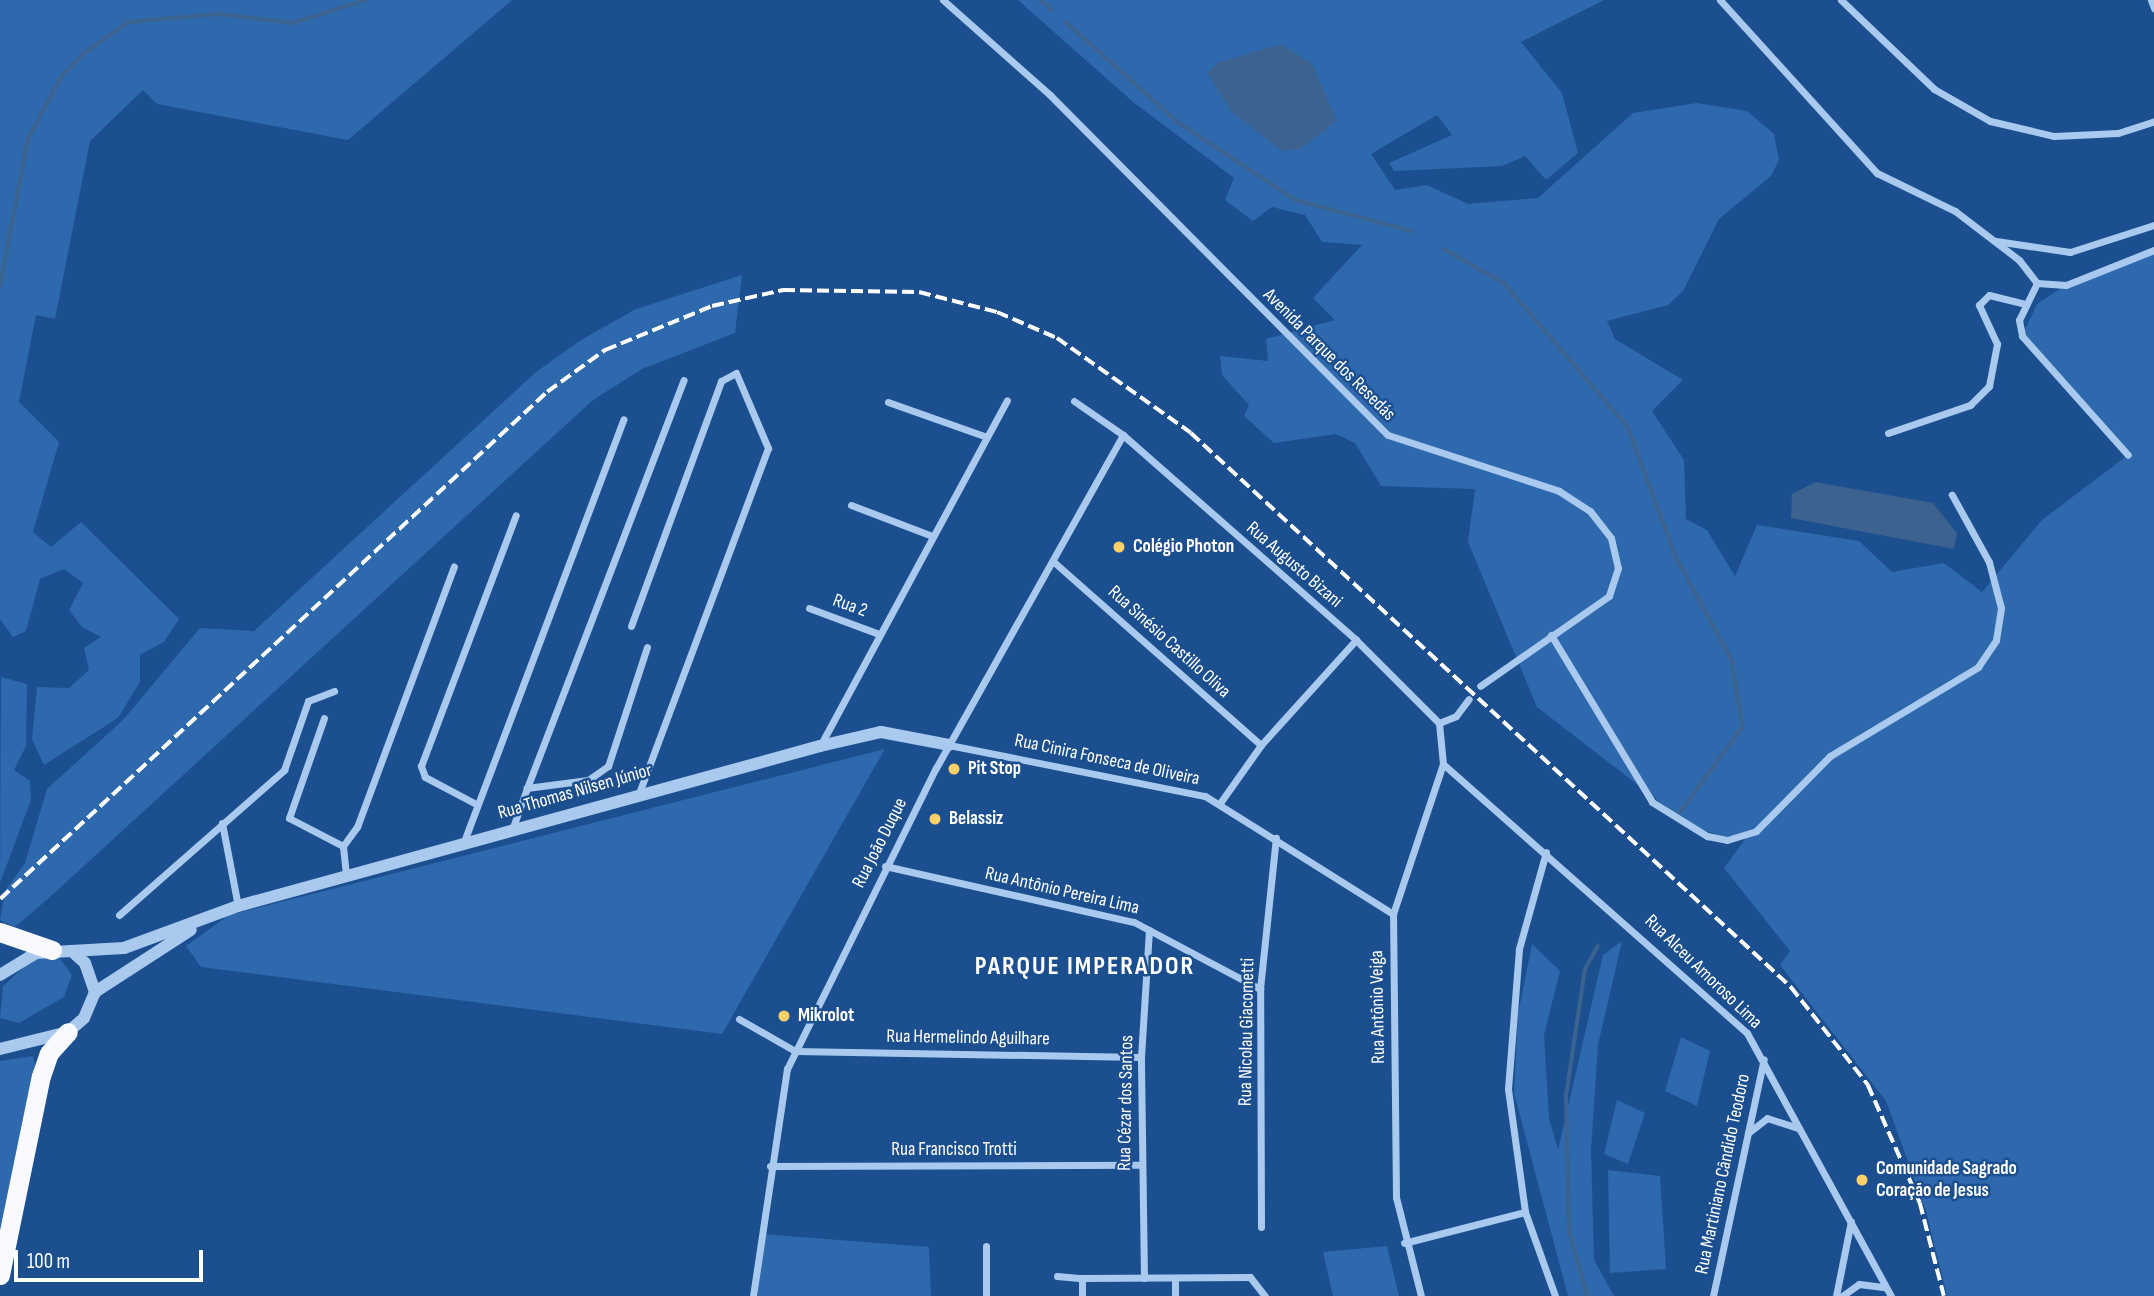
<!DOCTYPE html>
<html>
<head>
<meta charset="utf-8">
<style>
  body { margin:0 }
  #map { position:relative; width:2154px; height:1296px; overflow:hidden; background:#1b4f8f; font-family:"Sofia Sans Condensed",sans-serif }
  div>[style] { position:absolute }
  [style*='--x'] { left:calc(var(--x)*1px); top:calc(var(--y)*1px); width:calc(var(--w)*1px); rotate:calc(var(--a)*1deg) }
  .green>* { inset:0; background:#2e69ad }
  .water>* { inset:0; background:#3c6290 }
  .stream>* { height:3.5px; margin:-1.75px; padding:0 1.75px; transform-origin:1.75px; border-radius:1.75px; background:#3c6290 }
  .minor>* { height:7px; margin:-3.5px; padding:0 3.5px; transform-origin:3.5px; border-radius:3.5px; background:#a9c9ee }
  .tertiary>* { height:12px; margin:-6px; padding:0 6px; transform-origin:6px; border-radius:6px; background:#a9c9ee }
  .trunk>* { height:19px; margin:-9.5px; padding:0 9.5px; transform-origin:9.5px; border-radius:9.5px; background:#f8faff }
  .rail>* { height:3.5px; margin-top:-1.75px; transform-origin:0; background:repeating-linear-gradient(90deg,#fff 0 12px,transparent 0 17px) }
  .dots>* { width:19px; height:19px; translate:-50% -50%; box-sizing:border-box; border:4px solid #1b4f8f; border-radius:50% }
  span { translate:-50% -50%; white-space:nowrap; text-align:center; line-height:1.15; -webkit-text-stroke:5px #1b4f8f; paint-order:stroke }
  .street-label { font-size:19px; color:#fff }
  .poi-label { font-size:19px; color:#fff; font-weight:700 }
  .left { translate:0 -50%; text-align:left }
  .district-label { font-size:26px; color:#fff; font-weight:700; letter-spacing:2px }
  .scale { position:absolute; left:14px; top:1250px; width:189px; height:32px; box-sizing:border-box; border:4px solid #fff; border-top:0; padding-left:9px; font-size:21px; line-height:24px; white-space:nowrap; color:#fff; -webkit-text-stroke:5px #1b4f8f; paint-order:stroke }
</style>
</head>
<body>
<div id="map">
  <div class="green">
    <div style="clip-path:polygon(0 0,512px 0,348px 140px,157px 104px,143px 90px,90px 141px,55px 319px,36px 315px,19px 402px,59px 442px,33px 532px,51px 547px,81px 522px,179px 619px,164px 642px,140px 655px,140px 682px,118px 718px,44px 765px,32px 739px,37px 687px,69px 688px,89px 670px,84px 648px,101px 637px,82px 627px,69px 610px,83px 583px,64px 569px,40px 579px,26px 631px,13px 637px,0 619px)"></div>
    <div style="clip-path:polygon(1018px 0,1604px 0,1521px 42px,1562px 93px,1578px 153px,1546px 180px,1525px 156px,1502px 166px,1394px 171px,1389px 163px,1452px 135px,1437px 115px,1371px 154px,1395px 190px,1427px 185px,1468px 204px,1538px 198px,1633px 113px,1697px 103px,1747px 111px,1774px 134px,1779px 160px,1771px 176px,1719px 219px,1683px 291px,1668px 305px,1607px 321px,1615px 339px,1683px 380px,1652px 411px,1684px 460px,1686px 519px,1707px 530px,1735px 576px,1757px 525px,1859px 541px,1892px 572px,1944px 563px,1982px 592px,2042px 520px,2128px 455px,2022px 336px,2037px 304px,2066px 285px,2154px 250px,2154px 1296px,1947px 1296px,1926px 1211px,1886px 1101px,1780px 965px,1790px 951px,1724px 868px,1749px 834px,1724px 837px,1691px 826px,1537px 707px,1468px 542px,1475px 489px,1381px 486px,1355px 443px,1336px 434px,1274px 443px,1244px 416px,1249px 405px,1222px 375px,1220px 356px,1268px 361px,1266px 339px,1335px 320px,1313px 298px,1362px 245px,1322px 242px,1305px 215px,1272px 207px,1253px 221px,1225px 200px,1234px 178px,1133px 102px)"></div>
    <div style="clip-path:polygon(742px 275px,735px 333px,642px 369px,593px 400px,50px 897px,15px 927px,0 920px,5px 891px,25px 863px,47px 789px,123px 720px,200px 628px,254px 631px,536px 372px,581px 340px,636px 309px)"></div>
    <div style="clip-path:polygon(1px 677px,27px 684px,26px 746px,14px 770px,30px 781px,31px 800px,0 883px)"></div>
    <div style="clip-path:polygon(885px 749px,722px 1034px,201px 967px,186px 946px,229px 915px)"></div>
    <div style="clip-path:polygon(1622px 941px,1598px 1045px,1591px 1150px,1594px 1260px,1614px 1296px,1568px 1296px,1514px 1093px,1518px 1014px,1532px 944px,1560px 971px,1544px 1035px,1549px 1118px,1558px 1150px,1603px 955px)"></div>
    <div style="clip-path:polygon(58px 956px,72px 975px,64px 997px,19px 1023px,0 1018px,3px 986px,34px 958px)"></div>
    <div style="clip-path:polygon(1681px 1037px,1710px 1051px,1697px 1106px,1665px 1091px)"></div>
    <div style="clip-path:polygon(33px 1056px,36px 1070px,0 1235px,0 1061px)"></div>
    <div style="clip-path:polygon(1617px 1100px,1645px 1113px,1628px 1164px,1604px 1154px)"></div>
    <div style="clip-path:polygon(1608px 1170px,1660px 1176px,1666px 1269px,1610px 1273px)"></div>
    <div style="clip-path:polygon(761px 1234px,929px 1247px,931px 1296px,758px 1296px)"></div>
    <div style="clip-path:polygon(1387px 1246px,1399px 1296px,1333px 1296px,1323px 1252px)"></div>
  </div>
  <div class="water">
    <div style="clip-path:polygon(1281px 44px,1312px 64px,1337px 121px,1300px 149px,1282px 151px,1232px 112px,1207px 73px,1217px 63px)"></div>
    <div style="clip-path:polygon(1815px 482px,1933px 503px,1957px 533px,1954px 549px,1791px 518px,1792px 494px)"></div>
  </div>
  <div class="stream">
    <div style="--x:1041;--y:0;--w:15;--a:42"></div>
    <div style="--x:1066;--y:22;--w:150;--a:41.8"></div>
    <div style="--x:1178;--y:122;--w:141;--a:33.5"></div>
    <div style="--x:1296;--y:200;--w:120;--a:15"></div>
    <div style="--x:1444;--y:249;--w:69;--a:29.5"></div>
    <div style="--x:1504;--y:283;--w:190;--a:49.3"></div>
    <div style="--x:1628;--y:427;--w:139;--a:69.7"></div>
    <div style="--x:1676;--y:557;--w:117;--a:61.5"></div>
    <div style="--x:1732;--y:660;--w:68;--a:80.7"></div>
    <div style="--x:1743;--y:727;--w:107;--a:126.2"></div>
    <div style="--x:0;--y:286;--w:150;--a:-79.2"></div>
    <div style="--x:28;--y:139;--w:70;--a:-62"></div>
    <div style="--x:61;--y:77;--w:32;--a:-46"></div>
    <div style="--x:83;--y:54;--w:56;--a:-34.8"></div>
    <div style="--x:129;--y:22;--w:90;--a:-5.1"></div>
    <div style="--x:219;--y:14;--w:75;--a:6.9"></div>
    <div style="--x:293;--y:23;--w:77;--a:-17.5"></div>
    <div style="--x:1587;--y:1296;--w:68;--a:-105.3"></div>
    <div style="--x:1569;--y:1230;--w:134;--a:-91.3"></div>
    <div style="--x:1566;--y:1096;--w:128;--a:-81.5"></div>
    <div style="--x:1585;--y:969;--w:26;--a:-61"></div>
  </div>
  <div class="minor">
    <div style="--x:943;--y:0;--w:143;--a:41.6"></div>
    <div style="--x:1050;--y:95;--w:479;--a:45.2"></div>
    <div style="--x:1388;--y:435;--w:180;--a:18.1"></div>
    <div style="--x:1559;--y:491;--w:37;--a:33"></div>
    <div style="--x:1590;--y:511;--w:34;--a:52"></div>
    <div style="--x:1611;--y:538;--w:31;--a:77"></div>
    <div style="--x:1618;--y:568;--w:29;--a:108"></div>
    <div style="--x:1609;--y:596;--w:157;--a:145.1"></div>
    <div style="--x:1720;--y:0;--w:234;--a:47.8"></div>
    <div style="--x:1877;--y:173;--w:87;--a:26"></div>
    <div style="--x:1955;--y:211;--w:81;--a:37.4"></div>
    <div style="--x:2019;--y:260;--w:29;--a:52"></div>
    <div style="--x:2037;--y:283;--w:29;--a:4"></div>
    <div style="--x:2066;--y:285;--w:95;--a:-21.7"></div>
    <div style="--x:1841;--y:0;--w:129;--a:43.7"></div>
    <div style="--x:1934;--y:89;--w:64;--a:29.7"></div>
    <div style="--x:1990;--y:121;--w:66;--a:13.2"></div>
    <div style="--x:2054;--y:136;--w:64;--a:-2.7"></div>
    <div style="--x:2118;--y:133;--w:38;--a:-18"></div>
    <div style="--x:2151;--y:0;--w:9;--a:69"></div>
    <div style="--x:1996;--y:241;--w:75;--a:8.5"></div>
    <div style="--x:2070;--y:252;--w:88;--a:-17.8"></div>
    <div style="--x:2037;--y:283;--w:41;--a:115.9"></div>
    <div style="--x:2019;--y:320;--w:16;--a:79"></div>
    <div style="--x:2022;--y:336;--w:159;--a:48.3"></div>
    <div style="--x:1074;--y:401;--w:60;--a:34.8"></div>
    <div style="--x:1123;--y:435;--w:310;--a:41.3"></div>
    <div style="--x:1356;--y:640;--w:117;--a:45"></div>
    <div style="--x:888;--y:402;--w:102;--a:19.5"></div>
    <div style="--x:1888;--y:433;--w:87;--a:-18.9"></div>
    <div style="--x:1970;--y:405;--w:27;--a:-45"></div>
    <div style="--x:1989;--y:386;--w:43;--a:-79.2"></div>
    <div style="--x:1997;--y:344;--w:43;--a:-114.8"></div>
    <div style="--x:1979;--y:305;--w:14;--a:-45"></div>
    <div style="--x:1989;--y:295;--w:36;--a:14"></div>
    <div style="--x:851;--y:505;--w:87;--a:20.9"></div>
    <div style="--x:1055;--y:563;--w:275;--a:41.5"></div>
    <div style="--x:809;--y:608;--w:75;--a:20.4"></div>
    <div style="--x:631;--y:626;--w:261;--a:-69.8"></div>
    <div style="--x:721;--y:381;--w:17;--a:-28"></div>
    <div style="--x:736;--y:373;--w:82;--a:66.9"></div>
    <div style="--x:768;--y:448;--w:368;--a:110.5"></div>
    <div style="--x:1551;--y:635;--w:195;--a:58.8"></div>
    <div style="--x:1652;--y:802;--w:65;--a:31.7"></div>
    <div style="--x:1707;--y:836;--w:20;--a:11"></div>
    <div style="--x:1727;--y:840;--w:30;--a:-17"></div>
    <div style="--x:1756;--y:831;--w:105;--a:-45.4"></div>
    <div style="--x:1830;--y:756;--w:173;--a:-31"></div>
    <div style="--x:1978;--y:667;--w:32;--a:-56"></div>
    <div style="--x:1996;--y:640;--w:32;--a:-81"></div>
    <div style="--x:2001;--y:608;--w:48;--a:-104.6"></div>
    <div style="--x:1989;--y:562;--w:77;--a:-118.9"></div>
    <div style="--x:647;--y:647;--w:125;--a:108.1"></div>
    <div style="--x:608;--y:766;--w:24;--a:145"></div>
    <div style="--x:588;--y:780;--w:62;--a:172.5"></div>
    <div style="--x:527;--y:788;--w:437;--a:-69"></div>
    <div style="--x:324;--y:718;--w:106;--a:109.3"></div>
    <div style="--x:289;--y:818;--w:61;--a:27.4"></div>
    <div style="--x:1439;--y:723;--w:18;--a:-22"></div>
    <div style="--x:1456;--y:716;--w:21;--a:-53"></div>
    <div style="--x:949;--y:745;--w:261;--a:11.3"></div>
    <div style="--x:1205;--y:796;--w:222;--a:32.1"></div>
    <div style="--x:820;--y:746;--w:393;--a:-61.6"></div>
    <div style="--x:1443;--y:764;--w:406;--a:41.5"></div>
    <div style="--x:1747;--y:1033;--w:300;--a:61.3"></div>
    <div style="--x:1220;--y:803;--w:71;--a:-54.7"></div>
    <div style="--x:1261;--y:745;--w:142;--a:-47.9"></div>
    <div style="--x:476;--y:804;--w:58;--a:-152.1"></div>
    <div style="--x:425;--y:777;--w:12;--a:-110"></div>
    <div style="--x:421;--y:766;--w:268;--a:-69.3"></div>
    <div style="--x:222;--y:823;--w:85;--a:79.1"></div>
    <div style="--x:512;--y:830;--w:45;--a:-70.3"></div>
    <div style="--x:463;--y:844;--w:454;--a:-69.3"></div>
    <div style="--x:1546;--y:852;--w:101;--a:105.6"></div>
    <div style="--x:1519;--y:949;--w:140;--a:94.5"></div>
    <div style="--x:1508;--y:1089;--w:124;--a:82.1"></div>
    <div style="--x:1525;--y:1212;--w:89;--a:70.3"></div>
    <div style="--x:885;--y:866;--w:255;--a:12.7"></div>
    <div style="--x:1134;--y:922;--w:143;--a:28"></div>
    <div style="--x:346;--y:875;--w:29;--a:-96"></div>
    <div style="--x:343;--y:846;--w:24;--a:-54"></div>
    <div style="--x:357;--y:827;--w:278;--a:-69.6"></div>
    <div style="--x:119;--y:915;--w:220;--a:-41.3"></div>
    <div style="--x:284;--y:770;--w:73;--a:-70.8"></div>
    <div style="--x:308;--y:701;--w:28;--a:-21"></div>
    <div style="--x:739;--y:1019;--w:64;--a:29.7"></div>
    <div style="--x:795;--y:1051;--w:346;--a:1"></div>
    <div style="--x:1748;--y:1133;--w:24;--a:-38"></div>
    <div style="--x:1767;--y:1118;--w:33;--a:18"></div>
    <div style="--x:770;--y:1166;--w:369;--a:-0.2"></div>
    <div style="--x:1261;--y:1227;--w:238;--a:-90.2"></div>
    <div style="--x:1260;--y:989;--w:152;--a:-84"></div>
    <div style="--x:1404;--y:1243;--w:125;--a:-14.4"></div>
    <div style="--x:986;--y:1246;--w:50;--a:90"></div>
    <div style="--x:1057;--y:1276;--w:25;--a:5"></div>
    <div style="--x:1144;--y:1278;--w:221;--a:-90.8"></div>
    <div style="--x:1141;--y:1057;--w:127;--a:-86.4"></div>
    <div style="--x:1175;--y:1280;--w:16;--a:90"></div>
    <div style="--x:753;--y:1296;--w:230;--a:-81.5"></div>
    <div style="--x:787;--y:1069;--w:336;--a:-63.7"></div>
    <div style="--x:936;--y:768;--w:382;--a:-60.7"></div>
    <div style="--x:1082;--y:1296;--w:18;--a:-90"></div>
    <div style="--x:1082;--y:1278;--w:168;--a:-0.3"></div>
    <div style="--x:1250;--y:1277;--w:24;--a:52"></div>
    <div style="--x:1421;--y:1296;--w:102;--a:-104.2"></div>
    <div style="--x:1396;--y:1197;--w:283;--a:-90.6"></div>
    <div style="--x:1393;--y:914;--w:158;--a:-71.6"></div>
    <div style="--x:1443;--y:764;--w:41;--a:-95.6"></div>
    <div style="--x:1713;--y:1296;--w:242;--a:-77.9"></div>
    <div style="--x:1836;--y:1296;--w:76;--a:-78.7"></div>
    <div style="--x:1842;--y:1296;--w:21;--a:-35"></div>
    <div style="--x:1859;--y:1284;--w:26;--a:7"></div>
  </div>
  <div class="tertiary">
    <div style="--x:73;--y:952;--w:16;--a:43"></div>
    <div style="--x:85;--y:963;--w:31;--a:71"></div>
    <div style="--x:0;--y:975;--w:42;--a:-31.4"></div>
    <div style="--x:36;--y:953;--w:88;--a:-3.3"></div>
    <div style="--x:124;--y:948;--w:121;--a:-20.2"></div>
    <div style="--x:238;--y:906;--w:604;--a:-15.37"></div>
    <div style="--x:820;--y:746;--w:63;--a:-12.9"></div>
    <div style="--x:881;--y:732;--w:69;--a:10.8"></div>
    <div style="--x:0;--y:1049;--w:70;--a:-14"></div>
    <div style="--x:68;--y:1032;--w:21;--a:-41"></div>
    <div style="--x:84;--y:1018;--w:28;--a:-67"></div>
    <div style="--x:95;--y:992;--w:114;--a:-32.9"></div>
  </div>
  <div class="trunk">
    <div style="--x:0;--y:932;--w:55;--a:19.1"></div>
    <div style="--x:0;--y:1275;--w:203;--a:-78.4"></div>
    <div style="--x:41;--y:1076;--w:24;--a:-71"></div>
    <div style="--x:49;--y:1053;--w:28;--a:-48"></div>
  </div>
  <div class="rail">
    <div style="--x:0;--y:899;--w:746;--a:-42.83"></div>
    <div style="--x:547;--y:392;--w:72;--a:-35.9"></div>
    <div style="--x:605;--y:350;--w:116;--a:-22.4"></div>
    <div style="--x:712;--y:306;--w:73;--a:-12.7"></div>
    <div style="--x:783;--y:290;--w:136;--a:0.8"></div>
    <div style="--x:919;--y:292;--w:81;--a:14.4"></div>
    <div style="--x:997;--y:312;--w:65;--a:23.4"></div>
    <div style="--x:1057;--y:338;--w:164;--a:35.3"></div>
    <div style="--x:1191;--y:433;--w:817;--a:42.72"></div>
    <div style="--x:1791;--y:987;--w:125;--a:51.8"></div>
    <div style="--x:1868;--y:1085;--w:129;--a:66.2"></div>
    <div style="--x:1920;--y:1203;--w:96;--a:75.5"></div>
  </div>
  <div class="dots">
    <div style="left:1119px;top:547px;background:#ffd166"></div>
    <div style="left:954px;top:769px;background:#ffd166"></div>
    <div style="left:935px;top:819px;background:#ffd166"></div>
    <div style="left:784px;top:1016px;background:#ffd166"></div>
    <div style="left:1862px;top:1180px;background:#ffd166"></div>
  </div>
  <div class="street-label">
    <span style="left:1329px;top:355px;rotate:45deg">Avenida Parque dos Resedás</span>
    <span style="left:1294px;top:565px;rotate:41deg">Rua Augusto Bizani</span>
    <span style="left:850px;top:606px;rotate:20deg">Rua 2</span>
    <span style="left:1169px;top:642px;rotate:42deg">Rua Sinésio Castillo Oliva</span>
    <span style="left:1107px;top:760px;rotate:12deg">Rua Cinira Fonseca de Oliveira</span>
    <span style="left:575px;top:792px;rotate:-16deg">Rua Thomas Nilsen Júnior</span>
    <span style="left:880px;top:843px;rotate:-63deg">Rua João Duque</span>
    <span style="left:1062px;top:891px;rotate:13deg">Rua Antônio Pereira Lima</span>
    <span style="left:1703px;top:972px;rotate:44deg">Rua Alceu Amoroso Lima</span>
    <span style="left:1378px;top:1007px;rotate:-91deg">Rua Antônio Veiga</span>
    <span style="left:1247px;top:1032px;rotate:-89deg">Rua Nicolau Giacometti</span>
    <span style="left:968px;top:1038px;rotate:1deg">Rua Hermelindo Aguilhare</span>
    <span style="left:1126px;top:1103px;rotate:-89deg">Rua Cézar dos Santos</span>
    <span style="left:954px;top:1150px">Rua Francisco Trotti</span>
    <span style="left:1723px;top:1174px;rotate:-78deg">Rua Martiniano Cândido Teodoro</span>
  </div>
  <div class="poi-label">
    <span class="left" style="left:1133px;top:547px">Colégio Photon</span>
    <span class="left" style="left:968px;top:769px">Pit Stop</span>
    <span class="left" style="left:949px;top:819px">Belassiz</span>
    <span class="left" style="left:798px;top:1016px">Mikrolot</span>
    <span class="left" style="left:1876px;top:1180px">Comunidade Sagrado<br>Coração de Jesus</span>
  </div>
  <div class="district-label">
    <span style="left:1085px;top:967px">PARQUE IMPERADOR</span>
  </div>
  <div class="scale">100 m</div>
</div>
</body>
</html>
